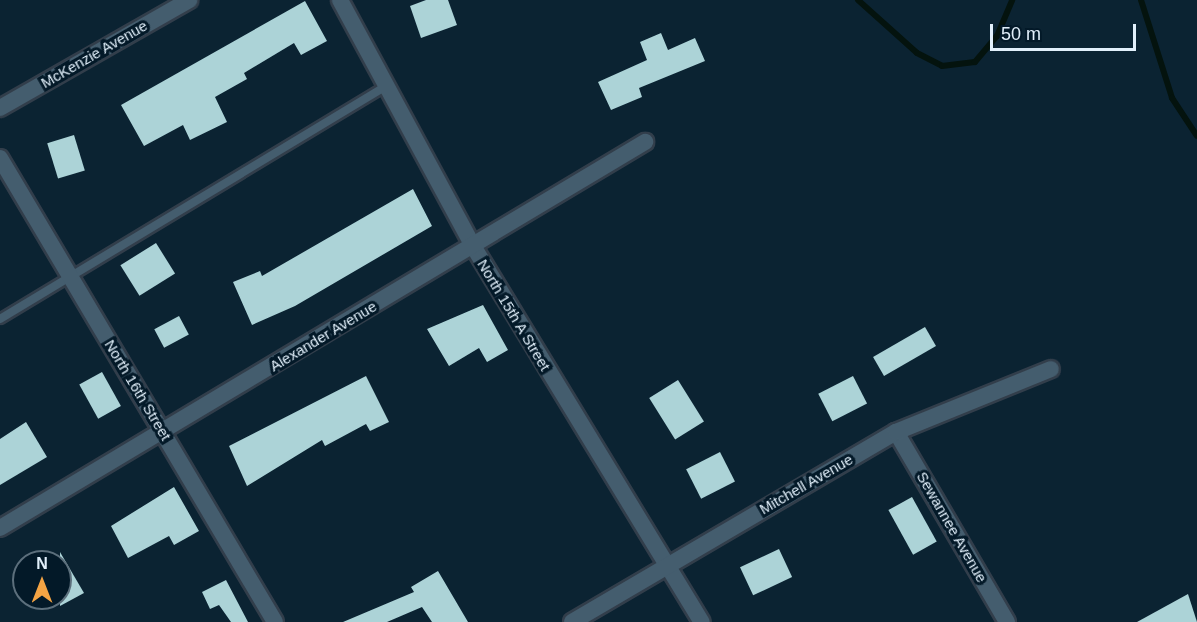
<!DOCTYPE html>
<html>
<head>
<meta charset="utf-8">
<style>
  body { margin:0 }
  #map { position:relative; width:1197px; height:622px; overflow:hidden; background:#0b2332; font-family:Arial,sans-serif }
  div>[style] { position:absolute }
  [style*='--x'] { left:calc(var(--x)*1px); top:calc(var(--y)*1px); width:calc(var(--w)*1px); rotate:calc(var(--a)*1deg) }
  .stream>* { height:6px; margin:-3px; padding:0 3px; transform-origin:3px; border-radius:3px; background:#04130e }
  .building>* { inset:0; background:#acd3d7; transform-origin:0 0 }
  .roads { filter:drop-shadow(2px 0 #323e4b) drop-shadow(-2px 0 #323e4b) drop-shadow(0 2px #323e4b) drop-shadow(0 -2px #323e4b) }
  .lane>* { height:8px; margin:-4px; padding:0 4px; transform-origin:4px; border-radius:4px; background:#445d6e }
  .street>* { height:16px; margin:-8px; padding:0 8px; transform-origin:8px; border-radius:8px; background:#445d6e }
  span { translate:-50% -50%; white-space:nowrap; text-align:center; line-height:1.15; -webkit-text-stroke:6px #031928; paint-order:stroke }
  .street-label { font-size:15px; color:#e2f0fb }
  .north { position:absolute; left:12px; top:550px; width:60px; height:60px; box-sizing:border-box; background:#031928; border:2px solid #5c6f7c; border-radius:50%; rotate:0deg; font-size:16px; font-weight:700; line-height:24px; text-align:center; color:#e2f0fb }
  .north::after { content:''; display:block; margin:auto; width:21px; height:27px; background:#f4a444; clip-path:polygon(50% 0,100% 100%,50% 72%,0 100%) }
  .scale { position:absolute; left:990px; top:24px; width:146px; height:27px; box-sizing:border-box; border:3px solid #e2f0fb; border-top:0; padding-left:8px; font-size:18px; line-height:21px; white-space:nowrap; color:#e2f0fb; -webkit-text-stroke:4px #031928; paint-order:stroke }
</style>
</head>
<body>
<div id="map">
  <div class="stream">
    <div style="--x:858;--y:0;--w:79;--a:41.9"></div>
    <div style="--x:917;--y:53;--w:28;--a:27"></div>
    <div style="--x:942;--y:66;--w:33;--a:-7"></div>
    <div style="--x:975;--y:62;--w:34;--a:-50"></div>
    <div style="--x:997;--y:36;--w:39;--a:-67"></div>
    <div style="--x:1141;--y:0;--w:103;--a:72.4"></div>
    <div style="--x:1172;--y:98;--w:45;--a:56.7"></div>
  </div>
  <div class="building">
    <div style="clip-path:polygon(426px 0,448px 0,457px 25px,421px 38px,410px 6px)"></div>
    <div style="clip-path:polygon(305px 1px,327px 41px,301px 55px,294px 43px,244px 73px,247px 79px,215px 97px,227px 122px,190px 140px,183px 125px,144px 146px,121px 105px)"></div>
    <div style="clip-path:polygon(661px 33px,668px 50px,695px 38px,705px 61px,639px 88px,642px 97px,611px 110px,598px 82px,647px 60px,640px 42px)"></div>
    <div style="left:74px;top:135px;width:37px;height:28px;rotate:73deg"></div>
    <div style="clip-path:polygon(413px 189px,432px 226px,295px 306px,252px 325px,233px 282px,260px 271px,262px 276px)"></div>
    <div style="left:156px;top:243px;width:36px;height:42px;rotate:58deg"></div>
    <div style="clip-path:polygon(483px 305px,508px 350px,487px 362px,479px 348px,449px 366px,427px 329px)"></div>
    <div style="left:179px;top:316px;width:21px;height:28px;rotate:62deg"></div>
    <div style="left:925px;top:327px;width:22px;height:60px;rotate:60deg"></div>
    <div style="left:102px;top:372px;width:39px;height:26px;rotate:61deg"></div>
    <div style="clip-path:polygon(366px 376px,389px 422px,370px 431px,366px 424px,325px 446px,322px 440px,247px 486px,229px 446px)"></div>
    <div style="left:853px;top:376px;width:31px;height:39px;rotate:63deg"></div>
    <div style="left:678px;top:380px;width:49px;height:34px;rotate:58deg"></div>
    <div style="clip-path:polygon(26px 422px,47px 457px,0 485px,0 439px)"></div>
    <div style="left:720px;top:452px;width:33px;height:38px;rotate:63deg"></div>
    <div style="clip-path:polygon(174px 487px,199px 531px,174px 545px,169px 536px,128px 558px,111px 526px)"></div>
    <div style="left:912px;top:497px;width:51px;height:27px;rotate:61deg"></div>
    <div style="left:779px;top:549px;width:31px;height:43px;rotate:65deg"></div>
    <div style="clip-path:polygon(60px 552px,84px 593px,60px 606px)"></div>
    <div style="clip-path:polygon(438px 571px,468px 622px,432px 622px,422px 607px,387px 622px,343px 622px,414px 592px,411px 587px)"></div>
    <div style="clip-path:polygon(226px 580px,248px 622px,231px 622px,219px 605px,210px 609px,202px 592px)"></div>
    <div style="clip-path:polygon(1188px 594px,1197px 622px,1137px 622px)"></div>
  </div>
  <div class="roads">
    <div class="lane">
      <div style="--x:0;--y:319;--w:451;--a:-31.1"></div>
    </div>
    <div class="street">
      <div style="--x:340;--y:0;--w:280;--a:61.6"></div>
      <div style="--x:473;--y:246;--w:440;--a:58.7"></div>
      <div style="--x:0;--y:108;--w:218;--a:-29.7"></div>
      <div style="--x:0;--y:158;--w:539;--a:59.35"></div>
      <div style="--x:896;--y:432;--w:220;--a:59.7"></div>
      <div style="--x:0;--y:528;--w:752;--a:-30.9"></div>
      <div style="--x:572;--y:622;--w:376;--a:-30.4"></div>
      <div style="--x:896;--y:432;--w:167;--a:-22.1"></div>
    </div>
  </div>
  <div class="street-label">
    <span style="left:94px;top:54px;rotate:-30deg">McKenzie Avenue</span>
    <span style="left:514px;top:315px;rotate:59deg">North 15th A Street</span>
    <span style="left:323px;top:336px;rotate:-31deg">Alexander Avenue</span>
    <span style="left:138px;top:390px;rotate:59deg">North 16th Street</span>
    <span style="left:806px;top:484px;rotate:-30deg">Mitchell Avenue</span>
    <span style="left:952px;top:527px;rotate:60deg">Sewannee Avenue</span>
  </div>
  <div class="north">N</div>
  <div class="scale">50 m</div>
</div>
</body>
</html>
